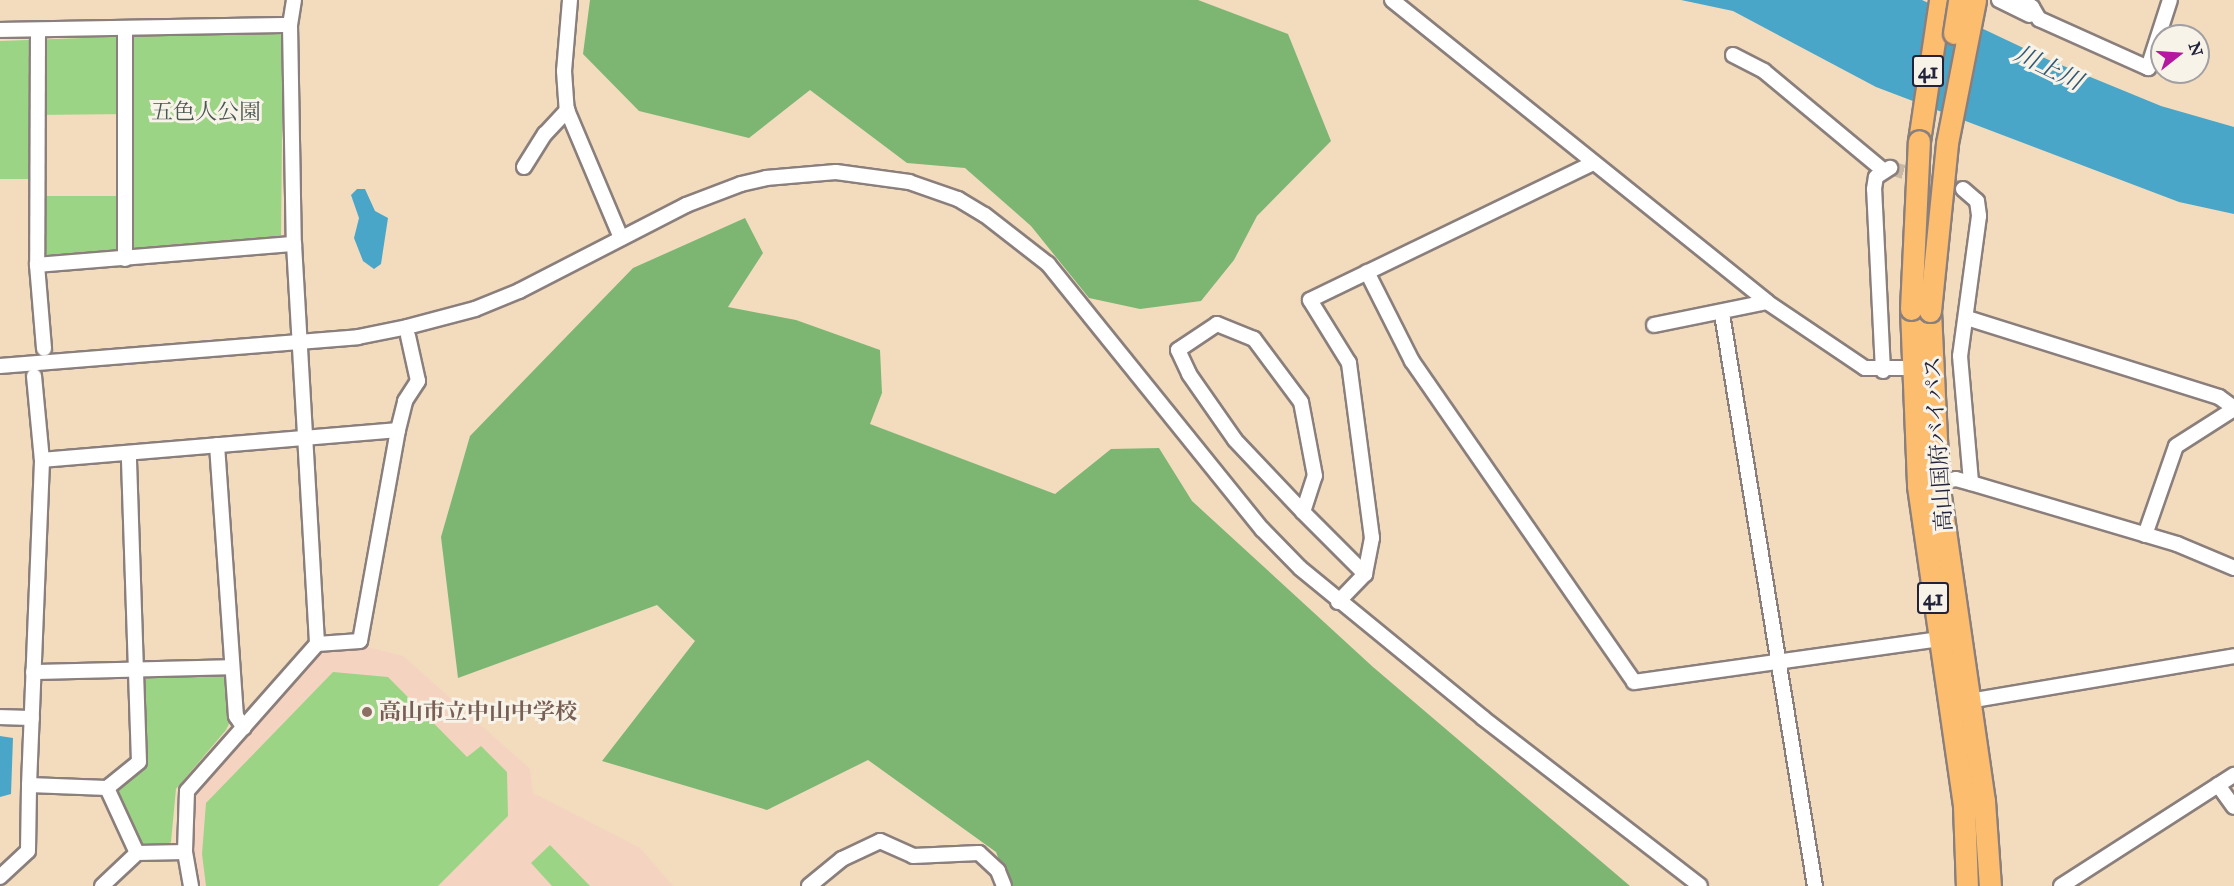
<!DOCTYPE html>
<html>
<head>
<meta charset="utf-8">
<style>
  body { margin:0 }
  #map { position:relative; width:2234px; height:886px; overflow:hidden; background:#f2dcbd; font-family:"IM FELL Great Primer","Noto Serif JP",serif }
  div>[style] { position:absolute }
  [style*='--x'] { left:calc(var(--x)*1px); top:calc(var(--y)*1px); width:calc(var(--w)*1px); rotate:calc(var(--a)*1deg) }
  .built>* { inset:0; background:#f5d3c1 }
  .green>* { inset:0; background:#9cd486 }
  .forest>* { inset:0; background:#7db673 }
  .water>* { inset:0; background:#4aa6c8 }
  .minor-tunnel>* { height:14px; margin-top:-7px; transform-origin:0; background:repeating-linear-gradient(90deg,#c8b7a3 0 14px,transparent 0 21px) }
  .roads { filter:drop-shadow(2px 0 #8a7f7c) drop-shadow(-2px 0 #8a7f7c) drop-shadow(0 2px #8a7f7c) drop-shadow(0 -2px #8a7f7c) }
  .minor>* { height:14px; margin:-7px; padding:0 7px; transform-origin:7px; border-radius:7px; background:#fff }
  .highway>* { height:21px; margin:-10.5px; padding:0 10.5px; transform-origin:10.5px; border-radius:10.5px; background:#fcbd6f }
  .bridges { filter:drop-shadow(2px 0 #8a7f7c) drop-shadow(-2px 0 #8a7f7c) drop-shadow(0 2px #8a7f7c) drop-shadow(0 -2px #8a7f7c) }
  .highway-bridge>* { height:21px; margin:-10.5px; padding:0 10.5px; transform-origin:10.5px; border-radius:10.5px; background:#fcbd6f }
  .dots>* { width:16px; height:16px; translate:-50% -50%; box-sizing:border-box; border:3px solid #f7f3e8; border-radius:50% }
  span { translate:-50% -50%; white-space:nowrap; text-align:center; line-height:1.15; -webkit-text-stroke:6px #f7f3e8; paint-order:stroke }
  .shield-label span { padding:2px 4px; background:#f7f3e8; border:2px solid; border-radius:4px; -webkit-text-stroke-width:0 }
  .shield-label { font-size:21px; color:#22223b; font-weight:700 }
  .park-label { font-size:22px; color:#475752 }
  .street-label { font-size:22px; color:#22223b }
  .education-label { font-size:22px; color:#785e54; font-weight:700 }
  .left { translate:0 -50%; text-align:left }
  .water-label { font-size:24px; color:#325773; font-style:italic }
  .north { position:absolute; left:2150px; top:24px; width:60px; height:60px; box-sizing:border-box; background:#f7f3e8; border:2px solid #a29fa3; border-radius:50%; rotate:73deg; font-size:16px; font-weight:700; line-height:24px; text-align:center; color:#22223b }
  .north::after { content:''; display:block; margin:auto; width:21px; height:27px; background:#b5179e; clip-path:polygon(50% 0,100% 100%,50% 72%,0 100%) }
</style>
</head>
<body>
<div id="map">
  <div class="built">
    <div style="clip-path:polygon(363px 646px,403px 656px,530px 769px,533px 793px,640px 848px,673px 886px,201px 886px,196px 856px,192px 858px,196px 792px,322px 651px)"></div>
  </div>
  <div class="green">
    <div style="clip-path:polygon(277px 31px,283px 36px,281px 238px,136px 251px,132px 247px,129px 114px,34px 115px,33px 179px,0 179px,0 41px)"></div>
    <div style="clip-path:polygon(46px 196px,118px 196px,119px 250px,49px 259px,45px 254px)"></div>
    <div style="clip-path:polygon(333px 672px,388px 677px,467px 757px,481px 746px,507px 772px,508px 816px,438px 886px,206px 886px,202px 854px,206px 803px)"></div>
    <div style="clip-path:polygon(224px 673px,230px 722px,226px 730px,176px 789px,171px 842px,167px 846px,144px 847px,116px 794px,118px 787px,146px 764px,143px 682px,147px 676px)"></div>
    <div style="clip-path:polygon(550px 845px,590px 886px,552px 886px,531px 863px)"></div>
  </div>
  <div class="forest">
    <div style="clip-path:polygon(590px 0,1198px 0,1288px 34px,1331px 141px,1257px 216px,1234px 260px,1201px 301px,1140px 309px,1089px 298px,1031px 226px,965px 168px,907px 163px,810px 90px,749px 138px,639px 111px,583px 54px)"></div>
    <div style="clip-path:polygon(745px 218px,763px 253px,728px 307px,796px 320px,880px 350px,882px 393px,870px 424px,1055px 494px,1111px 449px,1159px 448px,1192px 501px,1373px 667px,1630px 886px,1009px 886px,996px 852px,868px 760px,767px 810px,602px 761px,695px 641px,657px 605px,458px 678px,441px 537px,470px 436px,633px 268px)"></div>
  </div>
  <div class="water">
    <div style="clip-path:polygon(1681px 0,1922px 0,2049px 60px,2161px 106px,2234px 127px,2234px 214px,2179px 202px,1876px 87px,1733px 11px)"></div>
    <div style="clip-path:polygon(357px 189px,365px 189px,375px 211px,388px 218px,381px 264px,374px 269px,363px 261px,354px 238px,359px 218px,351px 195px)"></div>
    <div style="clip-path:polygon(0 736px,13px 738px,11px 794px,0 797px)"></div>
  </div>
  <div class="minor-tunnel">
    <div style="--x:1890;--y:168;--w:76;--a:16"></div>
  </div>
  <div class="roads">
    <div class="minor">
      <div style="--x:294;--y:0;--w:25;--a:99"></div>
      <div style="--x:290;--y:25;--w:219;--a:89"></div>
      <div style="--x:294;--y:244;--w:401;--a:86.7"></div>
      <div style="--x:570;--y:0;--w:71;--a:94.8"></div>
      <div style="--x:564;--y:71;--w:39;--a:86"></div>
      <div style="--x:567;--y:110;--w:139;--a:67.1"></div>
      <div style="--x:1392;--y:0;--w:481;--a:38.8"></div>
      <div style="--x:1767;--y:302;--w:118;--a:34"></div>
      <div style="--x:1865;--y:368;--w:46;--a:0"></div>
      <div style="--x:1999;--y:0;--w:34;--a:26"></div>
      <div style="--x:2020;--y:0;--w:14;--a:30"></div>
      <div style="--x:2032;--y:7;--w:14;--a:60"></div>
      <div style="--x:2039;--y:19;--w:120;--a:24.2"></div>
      <div style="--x:2148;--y:68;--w:71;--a:-72.1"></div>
      <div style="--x:125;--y:28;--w:231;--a:90"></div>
      <div style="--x:0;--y:30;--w:290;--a:-1"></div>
      <div style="--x:38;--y:30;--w:235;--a:90.2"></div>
      <div style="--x:37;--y:265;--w:258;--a:-4.7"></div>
      <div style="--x:1733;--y:55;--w:35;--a:27"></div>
      <div style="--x:1764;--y:71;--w:155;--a:39.8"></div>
      <div style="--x:524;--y:167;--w:39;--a:-58"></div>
      <div style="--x:545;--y:134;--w:33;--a:-47"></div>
      <div style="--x:1963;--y:189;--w:18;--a:41"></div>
      <div style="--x:1977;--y:201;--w:15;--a:82"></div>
      <div style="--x:1979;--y:216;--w:141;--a:97.7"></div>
      <div style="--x:1960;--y:356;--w:127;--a:85"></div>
      <div style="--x:37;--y:265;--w:84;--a:85.2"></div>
      <div style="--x:1367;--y:272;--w:100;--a:63.2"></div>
      <div style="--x:1412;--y:361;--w:390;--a:55.3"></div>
      <div style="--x:1634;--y:682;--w:309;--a:-8"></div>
      <div style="--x:1722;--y:314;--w:580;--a:80.77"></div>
      <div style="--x:1967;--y:318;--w:264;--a:17.4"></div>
      <div style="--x:2219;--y:397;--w:19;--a:36"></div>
      <div style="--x:1654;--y:325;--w:115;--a:-11.5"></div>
      <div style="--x:0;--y:366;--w:359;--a:-4.6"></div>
      <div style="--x:358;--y:337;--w:50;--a:-11.5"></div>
      <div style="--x:407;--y:327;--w:70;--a:-14.8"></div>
      <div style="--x:475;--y:309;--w:48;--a:-22.2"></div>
      <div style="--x:519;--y:291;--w:188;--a:-27.2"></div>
      <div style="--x:686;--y:205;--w:59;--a:-20.9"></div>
      <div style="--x:741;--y:184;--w:26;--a:-13"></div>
      <div style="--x:766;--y:178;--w:70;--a:-4.9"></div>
      <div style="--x:836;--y:172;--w:74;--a:7.8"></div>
      <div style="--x:909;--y:182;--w:52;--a:19.1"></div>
      <div style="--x:958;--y:199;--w:31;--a:31"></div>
      <div style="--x:985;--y:215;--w:80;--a:37.9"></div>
      <div style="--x:1048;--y:264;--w:341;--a:51.1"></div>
      <div style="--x:1262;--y:529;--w:54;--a:45.7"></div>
      <div style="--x:1300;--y:568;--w:237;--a:39.3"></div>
      <div style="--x:1483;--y:718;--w:274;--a:37.7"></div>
      <div style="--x:1883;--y:371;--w:182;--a:-92.8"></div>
      <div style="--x:1874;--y:189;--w:12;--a:-81"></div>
      <div style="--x:1876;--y:177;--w:17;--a:-33"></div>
      <div style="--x:34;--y:376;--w:84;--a:84.6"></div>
      <div style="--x:398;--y:430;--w:30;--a:-76"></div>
      <div style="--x:405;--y:401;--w:24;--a:-57"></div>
      <div style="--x:418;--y:381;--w:46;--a:-102.5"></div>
      <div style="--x:217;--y:445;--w:272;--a:86"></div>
      <div style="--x:236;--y:716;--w:14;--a:56"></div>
      <div style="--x:1938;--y:482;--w:18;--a:-9"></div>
      <div style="--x:1956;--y:479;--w:16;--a:15"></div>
      <div style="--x:1971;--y:483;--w:215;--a:16.5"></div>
      <div style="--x:2177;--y:544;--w:62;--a:22.8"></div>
      <div style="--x:1303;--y:512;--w:38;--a:-72"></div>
      <div style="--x:1315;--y:476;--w:75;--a:-100.7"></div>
      <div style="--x:1301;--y:402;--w:79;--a:-126.7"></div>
      <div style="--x:1254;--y:339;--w:40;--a:-158"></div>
      <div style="--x:1217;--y:324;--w:47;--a:146.3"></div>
      <div style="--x:1178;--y:350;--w:26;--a:65"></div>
      <div style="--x:1189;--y:374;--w:80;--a:55.1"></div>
      <div style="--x:1235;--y:440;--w:99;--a:46.6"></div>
      <div style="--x:1303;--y:512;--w:88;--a:45"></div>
      <div style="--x:2145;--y:535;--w:94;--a:-70.8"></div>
      <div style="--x:2176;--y:446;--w:69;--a:-32.5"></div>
      <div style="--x:1338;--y:602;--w:39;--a:-46"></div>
      <div style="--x:1365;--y:574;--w:37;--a:-79"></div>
      <div style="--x:1372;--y:538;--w:177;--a:-97.5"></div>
      <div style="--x:1349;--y:363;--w:74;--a:-121.8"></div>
      <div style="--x:1310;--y:300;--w:314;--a:-25.8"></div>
      <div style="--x:33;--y:672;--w:199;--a:-1.4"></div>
      <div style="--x:1969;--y:701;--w:269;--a:-9.6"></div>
      <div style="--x:0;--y:717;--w:32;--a:2"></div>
      <div style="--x:2218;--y:785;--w:27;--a:54"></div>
      <div style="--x:107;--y:788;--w:41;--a:-39.1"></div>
      <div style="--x:139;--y:762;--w:309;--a:-91.9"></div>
      <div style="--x:185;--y:852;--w:48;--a:178.8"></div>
      <div style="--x:137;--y:853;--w:72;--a:-114.8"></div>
      <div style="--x:107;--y:788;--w:78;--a:-177.8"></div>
      <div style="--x:29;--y:785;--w:325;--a:-87.7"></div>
      <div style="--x:42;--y:460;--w:357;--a:-4.8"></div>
      <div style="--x:398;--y:430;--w:214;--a:100.2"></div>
      <div style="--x:360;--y:641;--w:43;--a:176"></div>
      <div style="--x:317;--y:644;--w:196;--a:131.5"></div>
      <div style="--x:187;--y:791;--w:61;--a:91.9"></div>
      <div style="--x:185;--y:852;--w:35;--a:80"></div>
      <div style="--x:0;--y:877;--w:38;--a:-43"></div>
      <div style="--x:28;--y:851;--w:66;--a:-89.1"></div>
      <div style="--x:102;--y:886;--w:48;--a:-43.3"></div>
      <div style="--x:809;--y:886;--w:43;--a:-39.3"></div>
      <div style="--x:842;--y:859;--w:42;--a:-25.3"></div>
      <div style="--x:880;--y:841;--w:36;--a:24"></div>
      <div style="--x:913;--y:856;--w:66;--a:-2.6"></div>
      <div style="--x:979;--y:853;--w:26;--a:43"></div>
      <div style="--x:998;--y:871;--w:16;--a:68"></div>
      <div style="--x:2061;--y:886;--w:206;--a:-32.7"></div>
    </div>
    <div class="highway">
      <div style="--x:1919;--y:141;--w:143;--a:-81.5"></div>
      <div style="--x:1911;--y:309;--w:177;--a:87.7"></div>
      <div style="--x:1918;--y:486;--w:323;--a:81.8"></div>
      <div style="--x:1964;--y:806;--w:80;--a:87.9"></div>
      <div style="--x:1930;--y:311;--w:171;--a:87.3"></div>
      <div style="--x:1938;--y:482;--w:322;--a:81.8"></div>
      <div style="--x:1984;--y:801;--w:85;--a:86"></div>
    </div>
  </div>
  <div class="bridges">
    <div class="highway-bridge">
      <div style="--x:1954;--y:33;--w:33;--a:-81"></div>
      <div style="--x:1911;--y:309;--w:168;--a:-87.3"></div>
      <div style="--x:1930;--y:311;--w:169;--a:-84.2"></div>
      <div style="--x:1947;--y:143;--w:146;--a:-78.9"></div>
    </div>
  </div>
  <div class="dots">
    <div style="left:367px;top:712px;background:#8d6e63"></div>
  </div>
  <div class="shield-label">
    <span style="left:1928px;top:71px">41</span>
    <span style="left:1933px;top:598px">41</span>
  </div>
  <div class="park-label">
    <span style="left:206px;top:112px">五色人公園</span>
  </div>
  <div class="street-label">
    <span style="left:1938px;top:444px;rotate:-94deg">高山国府バイパス</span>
  </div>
  <div class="education-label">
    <span class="left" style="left:379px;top:712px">高山市立中山中学校</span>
  </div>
  <div class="water-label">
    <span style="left:2048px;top:68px;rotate:26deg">川上川</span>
  </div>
  <div class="north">N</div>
</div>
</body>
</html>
